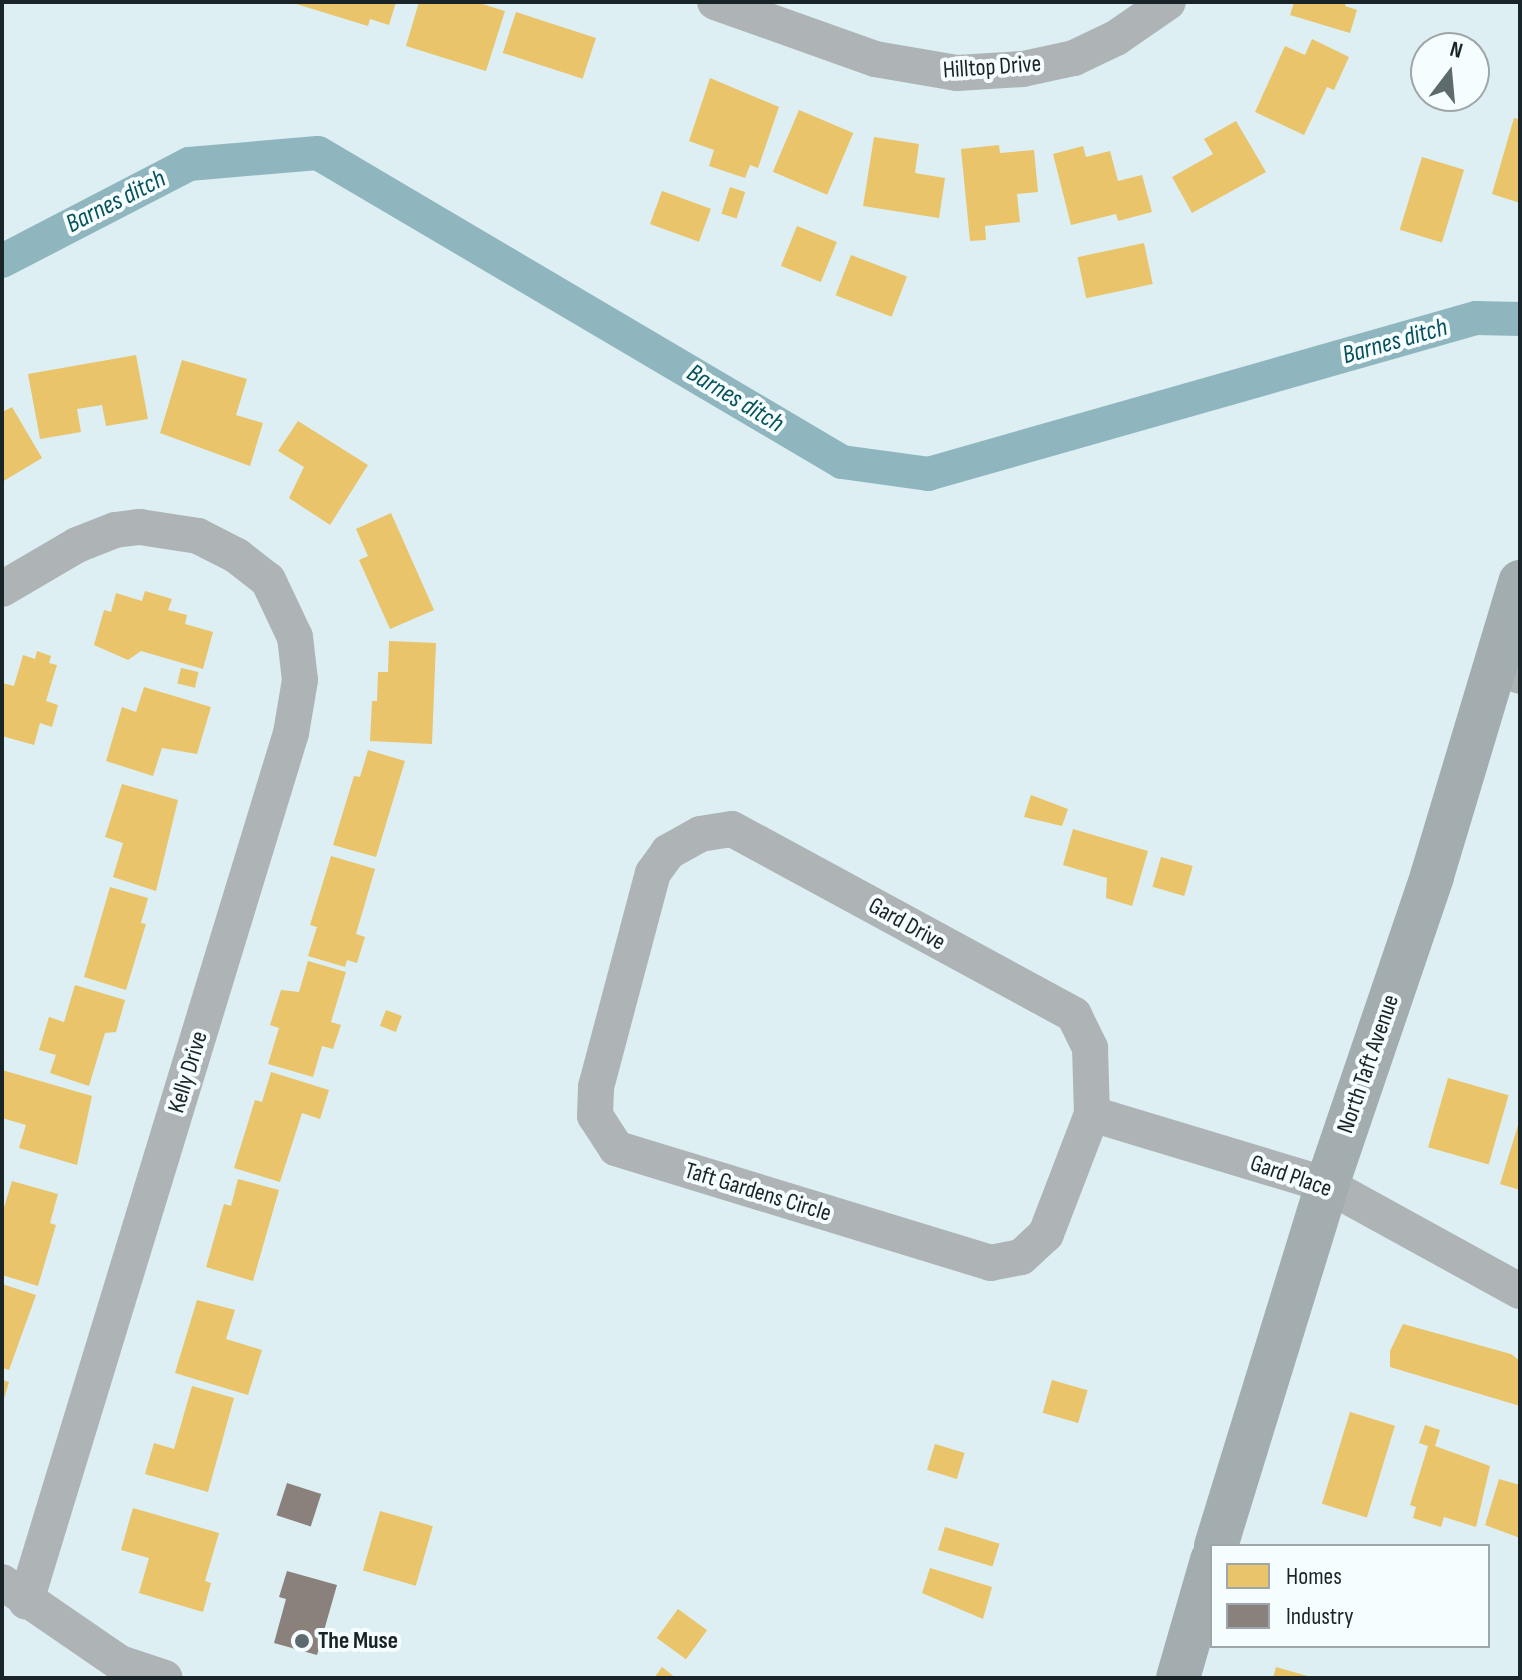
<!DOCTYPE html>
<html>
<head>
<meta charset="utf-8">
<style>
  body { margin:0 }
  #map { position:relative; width:1522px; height:1680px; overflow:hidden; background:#ddeff3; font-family:"Sofia Sans Condensed",sans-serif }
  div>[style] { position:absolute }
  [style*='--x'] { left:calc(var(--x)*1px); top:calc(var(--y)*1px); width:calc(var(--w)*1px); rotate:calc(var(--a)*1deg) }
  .homes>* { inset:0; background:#e9c46a; transform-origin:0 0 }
  .industry>* { inset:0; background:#8a817c; transform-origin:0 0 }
  .canal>* { height:34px; margin:-17px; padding:0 17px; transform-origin:17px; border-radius:17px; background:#8fb6be }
  .minor>* { height:36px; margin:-18px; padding:0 18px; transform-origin:18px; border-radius:18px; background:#aeb4b6 }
  .major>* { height:44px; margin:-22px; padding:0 22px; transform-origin:22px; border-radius:22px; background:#a3adaf }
  .dots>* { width:22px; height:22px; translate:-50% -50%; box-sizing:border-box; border:4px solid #f6fdfe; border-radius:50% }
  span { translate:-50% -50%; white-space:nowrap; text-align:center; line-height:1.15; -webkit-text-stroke:8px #f6fdfe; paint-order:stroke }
  .street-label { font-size:24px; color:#182427 }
  .poi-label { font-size:24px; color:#182427; font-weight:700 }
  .left { translate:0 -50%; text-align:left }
  .water-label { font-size:26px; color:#06515c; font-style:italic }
  .frame { position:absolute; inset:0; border:4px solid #182427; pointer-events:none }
  .legend { position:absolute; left:1210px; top:1544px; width:280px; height:104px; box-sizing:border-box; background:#f6fdfe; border:2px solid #9da6a8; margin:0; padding:10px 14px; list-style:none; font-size:24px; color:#182427 }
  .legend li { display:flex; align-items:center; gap:16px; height:40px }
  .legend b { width:40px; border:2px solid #9da6a8 }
  .north { position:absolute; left:1410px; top:32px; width:80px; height:80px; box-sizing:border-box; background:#f6fdfe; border:2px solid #9da6a8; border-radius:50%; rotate:16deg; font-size:22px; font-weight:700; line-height:32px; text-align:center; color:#182427 }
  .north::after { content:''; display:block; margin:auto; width:28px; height:36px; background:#5d6b6e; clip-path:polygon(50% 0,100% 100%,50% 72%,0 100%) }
</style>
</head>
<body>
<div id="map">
  <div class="homes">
    <div style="clip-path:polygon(396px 2px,389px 25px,370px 19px,368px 26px,293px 3px)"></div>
    <div style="clip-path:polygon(419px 2px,476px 2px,505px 11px,486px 71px,406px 46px)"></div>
    <div style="clip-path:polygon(1294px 2px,1346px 2px,1345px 6px,1357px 10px,1350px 33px,1290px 15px)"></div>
    <div style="left:516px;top:12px;width:84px;height:43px;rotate:18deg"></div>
    <div style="clip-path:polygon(1312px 39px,1349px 57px,1334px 90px,1327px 87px,1304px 135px,1255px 112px,1285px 46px,1305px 55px)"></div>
    <div style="clip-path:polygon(710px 78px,779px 107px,758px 168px,750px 165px,745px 178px,709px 166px,714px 150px,689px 141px)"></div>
    <div style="left:799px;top:110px;width:59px;height:67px;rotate:23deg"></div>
    <div style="clip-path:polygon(1514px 118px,1520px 120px,1520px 203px,1492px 194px)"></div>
    <div style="clip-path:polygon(1236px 121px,1266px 172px,1192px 213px,1172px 177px,1213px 154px,1204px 139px)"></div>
    <div style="clip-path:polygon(874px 137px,919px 144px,915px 173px,945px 178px,939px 218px,863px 206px)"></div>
    <div style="clip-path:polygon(999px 145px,1000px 153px,1034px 150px,1038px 192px,1017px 194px,1020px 222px,985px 226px,986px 240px,970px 241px,961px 149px)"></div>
    <div style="clip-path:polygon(1083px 146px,1086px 157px,1110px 151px,1118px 181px,1142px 175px,1152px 212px,1118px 221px,1116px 214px,1071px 225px,1053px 154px)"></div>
    <div style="left:1422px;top:157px;width:44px;height:76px;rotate:17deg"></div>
    <div style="left:730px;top:187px;width:16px;height:28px;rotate:18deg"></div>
    <div style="left:662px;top:191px;width:52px;height:35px;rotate:20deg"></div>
    <div style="left:797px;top:226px;width:43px;height:43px;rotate:22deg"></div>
    <div style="left:1144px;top:243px;width:42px;height:68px;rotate:78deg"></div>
    <div style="left:851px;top:255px;width:60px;height:43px;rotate:21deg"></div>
    <div style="clip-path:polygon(136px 355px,148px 419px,106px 426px,102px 405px,77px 409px,81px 432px,40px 439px,28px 374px)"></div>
    <div style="clip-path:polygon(182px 360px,247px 379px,236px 415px,263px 423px,250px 466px,160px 433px)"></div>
    <div style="clip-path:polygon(12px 407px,42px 458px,2px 482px,2px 412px)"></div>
    <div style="clip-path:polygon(298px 421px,368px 465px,330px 525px,289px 498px,304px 467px,278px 451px)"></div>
    <div style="clip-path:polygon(391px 513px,434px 610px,390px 629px,359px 560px,368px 556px,356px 529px)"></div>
    <div style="clip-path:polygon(145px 591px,172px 599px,168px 610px,187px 615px,185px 624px,213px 632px,203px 669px,141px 651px,128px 660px,94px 645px,104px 610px,111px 612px,116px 593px,142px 601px)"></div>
    <div style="clip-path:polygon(389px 641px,436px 643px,432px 744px,370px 741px,372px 701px,377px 701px,378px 672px,388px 672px)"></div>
    <div style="clip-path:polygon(37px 651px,51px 656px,49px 663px,57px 665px,46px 701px,58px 705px,52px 727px,40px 723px,34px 745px,2px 736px,2px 683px,14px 686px,23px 655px,35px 659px)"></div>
    <div style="left:181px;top:668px;width:18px;height:16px;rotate:13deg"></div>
    <div style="clip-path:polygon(144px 687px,211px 707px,197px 754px,162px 748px,153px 776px,106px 761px,122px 707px,136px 712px)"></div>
    <div style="clip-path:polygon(368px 750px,405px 761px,376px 857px,333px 845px,354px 776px,360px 777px)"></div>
    <div style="clip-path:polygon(122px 784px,178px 800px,156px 891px,113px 877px,123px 843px,105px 837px)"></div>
    <div style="clip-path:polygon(1031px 795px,1068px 809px,1062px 826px,1024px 817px)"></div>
    <div style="clip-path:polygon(1073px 829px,1148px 851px,1132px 906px,1106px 898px,1107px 878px,1063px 865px)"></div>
    <div style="clip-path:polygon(331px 856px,375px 869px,356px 934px,365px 937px,357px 963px,347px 960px,345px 967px,308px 956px,317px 927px,310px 925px)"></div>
    <div style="left:1161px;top:857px;width:33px;height:31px;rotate:16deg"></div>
    <div style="clip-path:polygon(110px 887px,148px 898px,141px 923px,146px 924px,126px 990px,84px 977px)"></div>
    <div style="clip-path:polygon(308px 961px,346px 972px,331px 1022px,341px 1025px,333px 1049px,322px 1046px,313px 1077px,268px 1064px,279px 1028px,270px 1025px,281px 990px,299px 992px)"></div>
    <div style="clip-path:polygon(75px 985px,125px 1000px,116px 1032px,105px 1033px,89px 1086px,50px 1073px,56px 1055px,39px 1050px,49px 1017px,64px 1022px)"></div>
    <div style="left:386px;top:1010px;width:17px;height:17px;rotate:21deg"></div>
    <div style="clip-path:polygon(2px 1070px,92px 1096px,77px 1165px,19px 1148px,26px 1125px,2px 1118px)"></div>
    <div style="clip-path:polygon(271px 1072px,329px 1090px,320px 1119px,302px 1113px,280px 1182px,234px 1168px,255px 1100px,262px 1102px)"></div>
    <div style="left:1448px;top:1078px;width:63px;height:72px;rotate:16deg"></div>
    <div style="clip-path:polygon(1519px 1122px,1520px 1122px,1520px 1190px,1500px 1184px)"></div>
    <div style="clip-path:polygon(238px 1179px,279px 1190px,253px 1281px,206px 1267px,224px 1204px,231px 1206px)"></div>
    <div style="clip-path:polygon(12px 1181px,58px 1194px,50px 1223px,56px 1225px,38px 1286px,2px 1275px,2px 1214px)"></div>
    <div style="clip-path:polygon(2px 1284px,36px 1295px,9px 1370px,2px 1368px)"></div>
    <div style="clip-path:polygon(197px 1300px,235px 1310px,226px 1339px,262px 1350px,248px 1395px,175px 1373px)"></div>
    <div style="clip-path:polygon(1403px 1324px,1511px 1354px,1520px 1361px,1520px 1406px,1390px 1367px,1390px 1351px)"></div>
    <div style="clip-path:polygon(2px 1380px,9px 1382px,3px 1402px,2px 1402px)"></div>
    <div style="left:1052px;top:1380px;width:37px;height:34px;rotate:16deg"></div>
    <div style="clip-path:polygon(192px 1386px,234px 1398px,208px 1492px,145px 1474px,154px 1443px,174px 1449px)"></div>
    <div style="left:1350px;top:1412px;width:47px;height:96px;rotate:17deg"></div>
    <div style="clip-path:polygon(1425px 1425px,1440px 1430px,1435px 1446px,1490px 1466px,1476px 1527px,1444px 1517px,1441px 1527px,1413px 1518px,1416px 1507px,1410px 1505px,1428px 1446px,1419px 1443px)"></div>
    <div style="left:935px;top:1444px;width:31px;height:27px;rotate:17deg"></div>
    <div style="clip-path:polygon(1499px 1479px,1520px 1485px,1520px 1538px,1485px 1525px)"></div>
    <div style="clip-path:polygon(133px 1508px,219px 1533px,205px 1581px,211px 1583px,203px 1612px,139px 1593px,149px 1558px,121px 1550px)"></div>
    <div style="left:380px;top:1511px;width:55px;height:62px;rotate:16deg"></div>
    <div style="left:945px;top:1527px;width:57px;height:24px;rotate:17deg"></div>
    <div style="clip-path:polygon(930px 1568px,992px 1587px,983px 1619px,922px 1593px)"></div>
    <div style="left:678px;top:1609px;width:36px;height:36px;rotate:36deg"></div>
    <div style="clip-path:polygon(662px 1667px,676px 1678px,654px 1678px)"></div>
    <div style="clip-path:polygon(1276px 1667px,1311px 1677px,1311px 1678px,1273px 1678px)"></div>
  </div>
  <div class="industry">
    <div style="left:287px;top:1483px;width:36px;height:34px;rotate:18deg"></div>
    <div style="clip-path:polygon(287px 1571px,337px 1585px,317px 1655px,274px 1643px,286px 1599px,279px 1597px)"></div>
  </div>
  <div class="canal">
    <div style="--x:2;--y:261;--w:211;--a:-27.4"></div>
    <div style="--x:189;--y:164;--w:129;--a:-4.9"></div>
    <div style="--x:318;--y:153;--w:608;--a:30.53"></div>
    <div style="--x:842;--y:462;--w:87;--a:7.9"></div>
    <div style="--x:928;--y:474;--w:570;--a:-15.89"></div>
    <div style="--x:1476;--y:318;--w:44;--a:1.3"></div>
  </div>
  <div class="minor">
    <div style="--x:715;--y:2;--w:170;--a:19.6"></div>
    <div style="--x:875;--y:59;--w:83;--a:9.7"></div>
    <div style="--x:957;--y:73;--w:66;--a:-3.5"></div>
    <div style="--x:1023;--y:69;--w:52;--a:-12.2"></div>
    <div style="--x:1074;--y:58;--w:47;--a:-25.5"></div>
    <div style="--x:1116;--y:38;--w:63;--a:-34.7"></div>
    <div style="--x:2;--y:589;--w:87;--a:-30.4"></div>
    <div style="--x:77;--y:545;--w:41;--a:-21.5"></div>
    <div style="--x:115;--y:530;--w:25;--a:-7"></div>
    <div style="--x:140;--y:527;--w:59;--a:8.8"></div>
    <div style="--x:198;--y:536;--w:44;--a:27.1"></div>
    <div style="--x:237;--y:556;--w:39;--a:38"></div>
    <div style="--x:268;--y:580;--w:63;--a:64.7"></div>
    <div style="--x:295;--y:637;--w:43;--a:83.4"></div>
    <div style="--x:300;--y:680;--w:54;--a:99.6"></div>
    <div style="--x:291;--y:733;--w:908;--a:106.98"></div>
    <div style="--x:1493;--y:667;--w:28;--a:18"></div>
    <div style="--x:732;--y:829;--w:389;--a:28.5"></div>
    <div style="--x:1074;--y:1015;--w:37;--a:64"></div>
    <div style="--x:1090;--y:1048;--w:66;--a:88.3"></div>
    <div style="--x:1092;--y:1114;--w:129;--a:111"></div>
    <div style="--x:1046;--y:1234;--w:34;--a:137"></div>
    <div style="--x:1021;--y:1257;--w:31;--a:169"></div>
    <div style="--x:991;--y:1263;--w:392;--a:-163"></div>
    <div style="--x:616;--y:1148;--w:38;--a:-123"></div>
    <div style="--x:595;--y:1116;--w:29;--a:-88"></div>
    <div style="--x:596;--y:1087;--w:221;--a:-75.1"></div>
    <div style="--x:653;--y:873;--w:26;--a:-54"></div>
    <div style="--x:668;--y:852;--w:37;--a:-29"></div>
    <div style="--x:700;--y:834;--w:32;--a:-9"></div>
    <div style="--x:1092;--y:1114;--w:245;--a:16.8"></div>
    <div style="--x:1327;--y:1185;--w:220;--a:28.8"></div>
    <div style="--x:2;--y:1582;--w:143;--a:34.5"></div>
    <div style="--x:120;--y:1663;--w:47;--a:18.4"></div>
  </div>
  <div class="major">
    <div style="--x:1216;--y:1546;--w:378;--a:-72.9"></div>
    <div style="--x:1327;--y:1185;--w:326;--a:-71.2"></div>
    <div style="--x:1432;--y:876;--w:307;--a:-73.3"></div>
    <div style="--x:1178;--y:1678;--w:123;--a:-73.9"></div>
  </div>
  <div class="dots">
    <div style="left:302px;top:1641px;background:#5d6b6e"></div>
  </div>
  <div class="street-label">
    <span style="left:992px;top:67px;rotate:-4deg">Hilltop Drive</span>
    <span style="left:907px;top:924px;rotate:29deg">Gard Drive</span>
    <span style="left:1368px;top:1064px;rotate:-71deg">North Taft Avenue</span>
    <span style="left:188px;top:1072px;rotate:-73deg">Kelly Drive</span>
    <span style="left:1291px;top:1176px;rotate:19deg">Gard Place</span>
    <span style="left:758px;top:1192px;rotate:17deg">Taft Gardens Circle</span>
  </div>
  <div class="poi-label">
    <span class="left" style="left:318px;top:1641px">The Muse</span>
  </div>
  <div class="water-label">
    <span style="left:116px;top:202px;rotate:-27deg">Barnes ditch</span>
    <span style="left:1395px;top:342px;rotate:-16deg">Barnes ditch</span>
    <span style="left:735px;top:399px;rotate:31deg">Barnes ditch</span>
  </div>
  <div class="frame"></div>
  <ul class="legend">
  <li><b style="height:22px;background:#e9c46a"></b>Homes</li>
  <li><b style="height:22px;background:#8a817c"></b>Industry</li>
  </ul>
  <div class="north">N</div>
</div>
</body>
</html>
